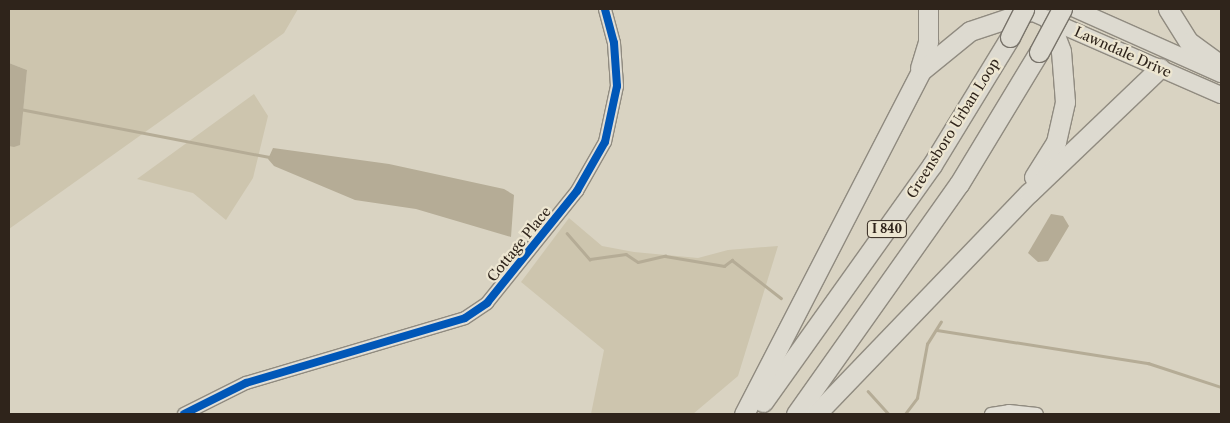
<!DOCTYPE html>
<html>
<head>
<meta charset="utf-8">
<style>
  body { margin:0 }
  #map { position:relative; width:1230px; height:423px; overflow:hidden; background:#d9d3c2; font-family:"Libre Caslon Text",serif }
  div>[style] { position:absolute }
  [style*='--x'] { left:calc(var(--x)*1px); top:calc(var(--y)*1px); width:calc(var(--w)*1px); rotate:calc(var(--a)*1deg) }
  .green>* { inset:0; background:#cdc5ae }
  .water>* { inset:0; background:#b5ac96 }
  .stream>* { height:2.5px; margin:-1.25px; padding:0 1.25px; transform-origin:1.25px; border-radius:1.25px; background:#b5ac96 }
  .roads { filter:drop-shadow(1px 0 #908b80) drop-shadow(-1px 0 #908b80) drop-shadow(0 1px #908b80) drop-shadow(0 -1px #908b80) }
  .minor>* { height:12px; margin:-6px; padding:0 6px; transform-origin:6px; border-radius:6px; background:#e2dfd6 }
  .major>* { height:16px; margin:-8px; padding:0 8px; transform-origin:8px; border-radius:8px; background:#dddad0 }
  .highway>* { height:19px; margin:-9.5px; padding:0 9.5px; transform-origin:9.5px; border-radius:9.5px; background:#dddad0 }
  .bridges { filter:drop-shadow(1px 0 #78736a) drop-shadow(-1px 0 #78736a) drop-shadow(0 1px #78736a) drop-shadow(0 -1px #78736a) }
  .highway-bridge>* { height:19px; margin:-9.5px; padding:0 9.5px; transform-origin:9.5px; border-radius:9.5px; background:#dddad0 }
  .cycleway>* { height:8px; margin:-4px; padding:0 4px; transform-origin:4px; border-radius:4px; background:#0057b8 }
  span { translate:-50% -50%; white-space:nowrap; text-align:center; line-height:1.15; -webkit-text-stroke:4.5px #ede6d1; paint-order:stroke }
  .shield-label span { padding:1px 4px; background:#ede6d1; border:1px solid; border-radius:4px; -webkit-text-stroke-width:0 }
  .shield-label { font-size:12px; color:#2f241b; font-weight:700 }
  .street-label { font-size:14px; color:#2f241b }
  .frame { position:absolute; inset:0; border:10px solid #2f241b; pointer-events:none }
</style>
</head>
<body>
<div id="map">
  <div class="green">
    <div style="clip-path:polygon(9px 9px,298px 9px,284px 33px,9px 229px,9px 146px,20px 144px,27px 70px,9px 63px)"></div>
    <div style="clip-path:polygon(254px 94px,268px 116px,253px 178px,226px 220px,193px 193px,137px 179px)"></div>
    <div style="clip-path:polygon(569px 218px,602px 246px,634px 252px,698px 258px,728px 250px,778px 246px,738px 376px,693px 414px,591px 414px,604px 350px,521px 282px)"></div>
  </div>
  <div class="water">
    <div style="clip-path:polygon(9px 63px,27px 70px,20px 145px,14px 147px,9px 146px)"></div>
    <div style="clip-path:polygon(273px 148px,389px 164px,504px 189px,514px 195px,511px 237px,416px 209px,355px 200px,274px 166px,268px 159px)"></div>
    <div style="clip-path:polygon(1051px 214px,1063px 216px,1069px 226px,1048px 261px,1038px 262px,1028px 253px)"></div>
  </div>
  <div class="stream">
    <div style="--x:20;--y:109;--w:255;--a:10.9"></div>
    <div style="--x:567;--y:233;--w:35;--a:49"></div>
    <div style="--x:590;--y:259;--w:36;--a:-8"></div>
    <div style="--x:626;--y:254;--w:14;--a:34"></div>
    <div style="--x:638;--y:262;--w:28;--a:-13"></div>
    <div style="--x:665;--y:256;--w:60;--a:9.6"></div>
    <div style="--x:724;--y:266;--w:10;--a:-37"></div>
    <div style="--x:732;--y:260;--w:62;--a:37.8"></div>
    <div style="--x:937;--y:330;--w:214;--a:8.9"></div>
    <div style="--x:1148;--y:363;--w:77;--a:18.2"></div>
    <div style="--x:868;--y:391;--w:31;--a:48"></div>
    <div style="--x:905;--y:414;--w:20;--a:-53"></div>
    <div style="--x:917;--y:398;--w:55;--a:-79.5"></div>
    <div style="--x:927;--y:344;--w:26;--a:-58"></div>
  </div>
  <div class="roads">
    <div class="minor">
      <div style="--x:184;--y:414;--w:69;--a:-26.6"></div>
      <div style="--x:246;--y:383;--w:228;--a:-16.5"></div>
      <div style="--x:465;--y:318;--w:27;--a:-34"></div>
      <div style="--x:487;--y:303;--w:144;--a:-51.2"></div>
      <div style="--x:577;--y:191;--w:56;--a:-60.3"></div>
      <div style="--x:605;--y:142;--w:57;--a:-77.9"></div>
      <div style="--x:617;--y:86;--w:43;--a:-94"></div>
      <div style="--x:614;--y:43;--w:35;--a:-105"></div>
      <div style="--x:991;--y:414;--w:18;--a:-9"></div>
      <div style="--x:1009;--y:411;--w:28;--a:6"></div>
    </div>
    <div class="major">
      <div style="--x:1024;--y:9;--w:215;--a:23.6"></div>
      <div style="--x:1075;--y:9;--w:160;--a:24"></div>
    </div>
    <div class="highway">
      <div style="--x:1168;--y:9;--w:39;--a:58"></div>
      <div style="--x:1189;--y:42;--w:39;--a:36"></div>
      <div style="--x:920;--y:68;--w:28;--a:-73"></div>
      <div style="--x:928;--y:41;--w:32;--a:-90"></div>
      <div style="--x:1034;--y:177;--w:41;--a:-57.8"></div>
      <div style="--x:1056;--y:142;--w:41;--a:-77.3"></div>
      <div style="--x:1065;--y:102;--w:51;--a:-94.5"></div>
      <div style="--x:1061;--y:51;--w:34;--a:-111"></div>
      <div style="--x:763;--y:402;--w:291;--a:-54.5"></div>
      <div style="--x:932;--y:165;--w:150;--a:-58.6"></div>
      <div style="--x:744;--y:414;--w:386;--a:-62.7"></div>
      <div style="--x:921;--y:71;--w:63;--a:-39.2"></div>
      <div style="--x:970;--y:31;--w:63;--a:-18.4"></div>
      <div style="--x:796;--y:414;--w:282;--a:-54.7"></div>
      <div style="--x:959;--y:184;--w:154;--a:-58.8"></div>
      <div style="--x:816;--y:414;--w:307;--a:-46.1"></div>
      <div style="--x:1029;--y:193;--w:181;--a:-43.7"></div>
    </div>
  </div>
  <div class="bridges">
    <div class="highway-bridge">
      <div style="--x:1010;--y:37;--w:31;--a:-63"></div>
      <div style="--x:1039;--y:52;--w:49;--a:-61.9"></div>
    </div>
  </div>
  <div class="cycleway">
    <div style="--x:184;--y:414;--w:69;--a:-26.6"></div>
    <div style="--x:246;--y:383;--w:228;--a:-16.5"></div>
    <div style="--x:465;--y:318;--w:27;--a:-34"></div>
    <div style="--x:487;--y:303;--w:144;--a:-51.2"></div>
    <div style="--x:577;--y:191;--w:56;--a:-60.3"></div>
    <div style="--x:605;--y:142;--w:57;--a:-77.9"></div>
    <div style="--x:617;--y:86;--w:43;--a:-94"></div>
    <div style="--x:614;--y:43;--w:35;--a:-105"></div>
  </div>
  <div class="shield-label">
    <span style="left:887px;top:229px">I 840</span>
  </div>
  <div class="street-label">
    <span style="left:1123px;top:52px;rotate:24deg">Lawndale Drive</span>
    <span style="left:953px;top:128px;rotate:-58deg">Greensboro Urban Loop</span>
    <span style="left:519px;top:244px;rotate:-51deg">Cottage Place</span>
  </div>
  <div class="frame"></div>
</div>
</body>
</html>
